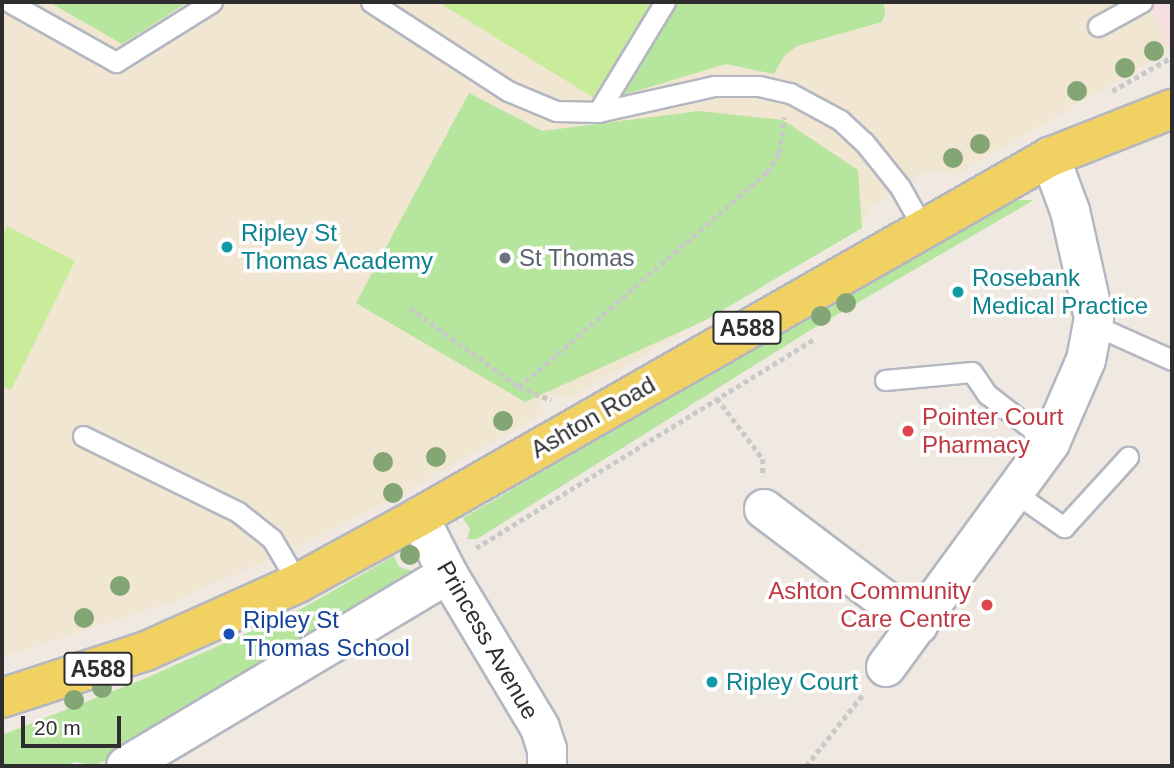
<!DOCTYPE html>
<html>
<head>
<meta charset="utf-8">
<style>
  body { margin:0 }
  #map { position:relative; width:1174px; height:768px; overflow:hidden; background:#efe9e1; font-family:Arial,sans-serif }
  div>[style] { position:absolute }
  [style*='--x'] { left:calc(var(--x)*1px); top:calc(var(--y)*1px); width:calc(var(--w)*1px); rotate:calc(var(--a)*1deg) }
  .education>* { inset:0; background:#f0e6d1 }
  .medical>* { inset:0; background:#f5dfe0 }
  .green>* { inset:0; background:#b6e59e }
  .pitch>* { inset:0; background:#c9ec9a }
  .path>* { height:4.5px; margin-top:-2.25px; transform-origin:0; background:repeating-linear-gradient(90deg,#c9c9c9 0 5px,transparent 0 8.5px) }
  .roads { filter:drop-shadow(2px 0 #b4b7c1) drop-shadow(-2px 0 #b4b7c1) drop-shadow(0 2px #b4b7c1) drop-shadow(0 -2px #b4b7c1) }
  .lane>* { height:19px; margin:-9.5px; padding:0 9.5px; transform-origin:9.5px; border-radius:9.5px; background:#fff }
  .street>* { height:38px; margin:-19px; padding:0 19px; transform-origin:19px; border-radius:19px; background:#fff }
  .primary>* { height:38px; margin:-19px; padding:0 19px; transform-origin:19px; border-radius:19px; background:#f2d163 }
  .trees>* { width:20px; height:20px; margin:-10px; border-radius:50%; background:#84a574 }
  .dots>* { width:19px; height:19px; translate:-50% -50%; box-sizing:border-box; border:4px solid #fff; border-radius:50% }
  span { translate:-50% -50%; white-space:nowrap; text-align:center; line-height:1.15; -webkit-text-stroke:7px #fff; paint-order:stroke }
  .shield-label span { padding:2px 5px; background:#fff; border:2px solid; border-radius:5px; -webkit-text-stroke-width:0 }
  .shield-label { font-size:23px; color:#2e2e2e; font-weight:700 }
  .culture-label { font-size:24px; color:#0d838f }
  .left { translate:0 -50%; text-align:left }
  .worship-label { font-size:24px; color:#5b616d }
  .street-label { font-size:24px; color:#2e2e2e }
  .health-label { font-size:24px; color:#be3a42 }
  .right { translate:-100% -50%; text-align:right }
  .transit-label { font-size:24px; color:#164399 }
  .frame { position:absolute; inset:0; border:4px solid #2e2e2e; pointer-events:none }
  .scale { position:absolute; left:21px; top:716px; width:100px; height:32px; box-sizing:border-box; border:4px solid #2e2e2e; border-top:0; padding-left:9px; font-size:21px; line-height:24px; white-space:nowrap; color:#2e2e2e; -webkit-text-stroke:5px #fff; paint-order:stroke }
</style>
</head>
<body>
<div id="map">
  <div class="education">
    <div style="clip-path:polygon(2px 2px,1150px 2px,1169px 51px,956px 175px,932px 170px,924px 173px,870px 207px,862px 228px,567px 399px,556px 394px,538px 403px,546px 412px,373px 509px,302px 545px,175px 601px,2px 657px)"></div>
  </div>
  <div class="medical">
    <div style="clip-path:polygon(1150px 2px,1172px 2px,1172px 49px,1169px 51px)"></div>
  </div>
  <div class="green">
    <div style="clip-path:polygon(49px 2px,188px 2px,122px 44px)"></div>
    <div style="clip-path:polygon(672px 2px,884px 2px,885px 14px,882px 22px,797px 46px,784px 56px,774px 74px,726px 64px,623px 95px,622px 84px)"></div>
    <div style="clip-path:polygon(469px 93px,542px 131px,700px 111px,783px 120px,858px 170px,862px 228px,704px 321px,525px 402px,356px 303px)"></div>
    <div style="clip-path:polygon(1010px 200px,1034px 200px,809px 331px,477px 539px,467px 539px,470px 529px,463px 518px)"></div>
    <div style="clip-path:polygon(394px 556px,399px 567px,415px 572px,109px 759px,95px 765px,76px 762px,62px 766px,2px 766px,2px 735px,144px 679px,301px 609px)"></div>
  </div>
  <div class="pitch">
    <div style="clip-path:polygon(438px 2px,655px 2px,596px 99px)"></div>
    <div style="clip-path:polygon(7px 226px,75px 261px,11px 390px,2px 386px,2px 237px)"></div>
  </div>
  <div class="path">
    <div style="--x:1112;--y:91;--w:69;--a:-29.5"></div>
    <div style="--x:410;--y:308;--w:135;--a:35.9"></div>
    <div style="--x:519;--y:387;--w:35;--a:22"></div>
    <div style="--x:519;--y:387;--w:328;--a:-40.9"></div>
    <div style="--x:767;--y:172;--w:22;--a:-58"></div>
    <div style="--x:779;--y:153;--w:36;--a:-82"></div>
    <div style="--x:717;--y:398;--w:76;--a:53"></div>
    <div style="--x:763;--y:459;--w:17;--a:90"></div>
    <div style="--x:929;--y:415;--w:5;--a:37"></div>
    <div style="--x:476;--y:548;--w:396;--a:-31.7"></div>
    <div style="--x:806;--y:766;--w:93;--a:-51.5"></div>
  </div>
  <div class="roads">
    <div class="lane">
      <div style="--x:9;--y:2;--w:123;--a:29.3"></div>
      <div style="--x:116;--y:62;--w:113;--a:-32"></div>
      <div style="--x:371;--y:2;--w:163;--a:33"></div>
      <div style="--x:508;--y:91;--w:52;--a:22.6"></div>
      <div style="--x:556;--y:111;--w:42;--a:1.4"></div>
      <div style="--x:598;--y:112;--w:119;--a:-12.6"></div>
      <div style="--x:714;--y:86;--w:45;--a:0"></div>
      <div style="--x:759;--y:86;--w:32;--a:13"></div>
      <div style="--x:790;--y:93;--w:57;--a:28.4"></div>
      <div style="--x:840;--y:120;--w:33;--a:43"></div>
      <div style="--x:864;--y:142;--w:58;--a:51.3"></div>
      <div style="--x:900;--y:187;--w:47;--a:60.7"></div>
      <div style="--x:1098;--y:26;--w:50;--a:-28.6"></div>
      <div style="--x:598;--y:112;--w:129;--a:-58.7"></div>
      <div style="--x:1092;--y:324;--w:88;--a:24.2"></div>
      <div style="--x:885;--y:380;--w:87;--a:-5.3"></div>
      <div style="--x:972;--y:372;--w:27;--a:56"></div>
      <div style="--x:987;--y:394;--w:80;--a:37.9"></div>
      <div style="--x:83;--y:436;--w:173;--a:26.1"></div>
      <div style="--x:238;--y:512;--w:43;--a:38.5"></div>
      <div style="--x:272;--y:539;--w:51;--a:59.4"></div>
      <div style="--x:1015;--y:493;--w:60;--a:34.8"></div>
      <div style="--x:1064;--y:527;--w:95;--a:-47.6"></div>
    </div>
    <div class="street">
      <div style="--x:764;--y:509;--w:193;--a:37"></div>
      <div style="--x:419;--y:517;--w:64;--a:63"></div>
      <div style="--x:448;--y:574;--w:179;--a:59.1"></div>
      <div style="--x:540;--y:728;--w:22;--a:72"></div>
      <div style="--x:547;--y:749;--w:17;--a:90"></div>
      <div style="--x:886;--y:667;--w:278;--a:-53.8"></div>
      <div style="--x:1050;--y:443;--w:90;--a:-66.6"></div>
      <div style="--x:1086;--y:360;--w:43;--a:-79.2"></div>
      <div style="--x:1094;--y:318;--w:110;--a:-102.6"></div>
      <div style="--x:1070;--y:211;--w:58;--a:-110.3"></div>
      <div style="--x:126;--y:766;--w:375;--a:-30.8"></div>
    </div>
    <div class="primary">
      <div style="--x:2;--y:698;--w:151;--a:-18.1"></div>
      <div style="--x:146;--y:651;--w:167;--a:-24.1"></div>
      <div style="--x:298;--y:583;--w:138;--a:-28.6"></div>
      <div style="--x:419;--y:517;--w:726;--a:-29.71"></div>
      <div style="--x:1050;--y:157;--w:131;--a:-21.5"></div>
    </div>
  </div>
  <div class="trees">
    <div style="left:1154px;top:51px"></div>
    <div style="left:1125px;top:68px"></div>
    <div style="left:1077px;top:91px"></div>
    <div style="left:980px;top:144px"></div>
    <div style="left:953px;top:158px"></div>
    <div style="left:846px;top:303px"></div>
    <div style="left:821px;top:316px"></div>
    <div style="left:503px;top:421px"></div>
    <div style="left:436px;top:457px"></div>
    <div style="left:383px;top:462px"></div>
    <div style="left:393px;top:493px"></div>
    <div style="left:410px;top:555px"></div>
    <div style="left:120px;top:586px"></div>
    <div style="left:84px;top:618px"></div>
    <div style="left:102px;top:688px"></div>
    <div style="left:74px;top:700px"></div>
  </div>
  <div class="dots">
    <div style="left:227px;top:247px;background:#0f9aa8"></div>
    <div style="left:505px;top:258px;background:#6b7280"></div>
    <div style="left:958px;top:292px;background:#0f9aa8"></div>
    <div style="left:908px;top:431px;background:#e0444e"></div>
    <div style="left:987px;top:605px;background:#e0444e"></div>
    <div style="left:229px;top:634px;background:#1a4fb4"></div>
    <div style="left:712px;top:682px;background:#0f9aa8"></div>
  </div>
  <div class="shield-label">
    <span style="left:747px;top:328px">A588</span>
    <span style="left:98px;top:669px">A588</span>
  </div>
  <div class="culture-label">
    <span class="left" style="left:241px;top:247px">Ripley St<br>Thomas Academy</span>
    <span class="left" style="left:972px;top:292px">Rosebank<br>Medical Practice</span>
    <span class="left" style="left:726px;top:682px">Ripley Court</span>
  </div>
  <div class="worship-label">
    <span class="left" style="left:519px;top:258px">St Thomas</span>
  </div>
  <div class="street-label">
    <span style="left:593px;top:417px;rotate:-30deg">Ashton Road</span>
    <span style="left:488px;top:640px;rotate:60deg">Princess Avenue</span>
  </div>
  <div class="health-label">
    <span class="left" style="left:922px;top:431px">Pointer Court<br>Pharmacy</span>
    <span class="right" style="left:971px;top:605px">Ashton Community<br>Care Centre</span>
  </div>
  <div class="transit-label">
    <span class="left" style="left:243px;top:634px">Ripley St<br>Thomas School</span>
  </div>
  <div class="frame"></div>
  <div class="scale">20 m</div>
</div>
</body>
</html>
